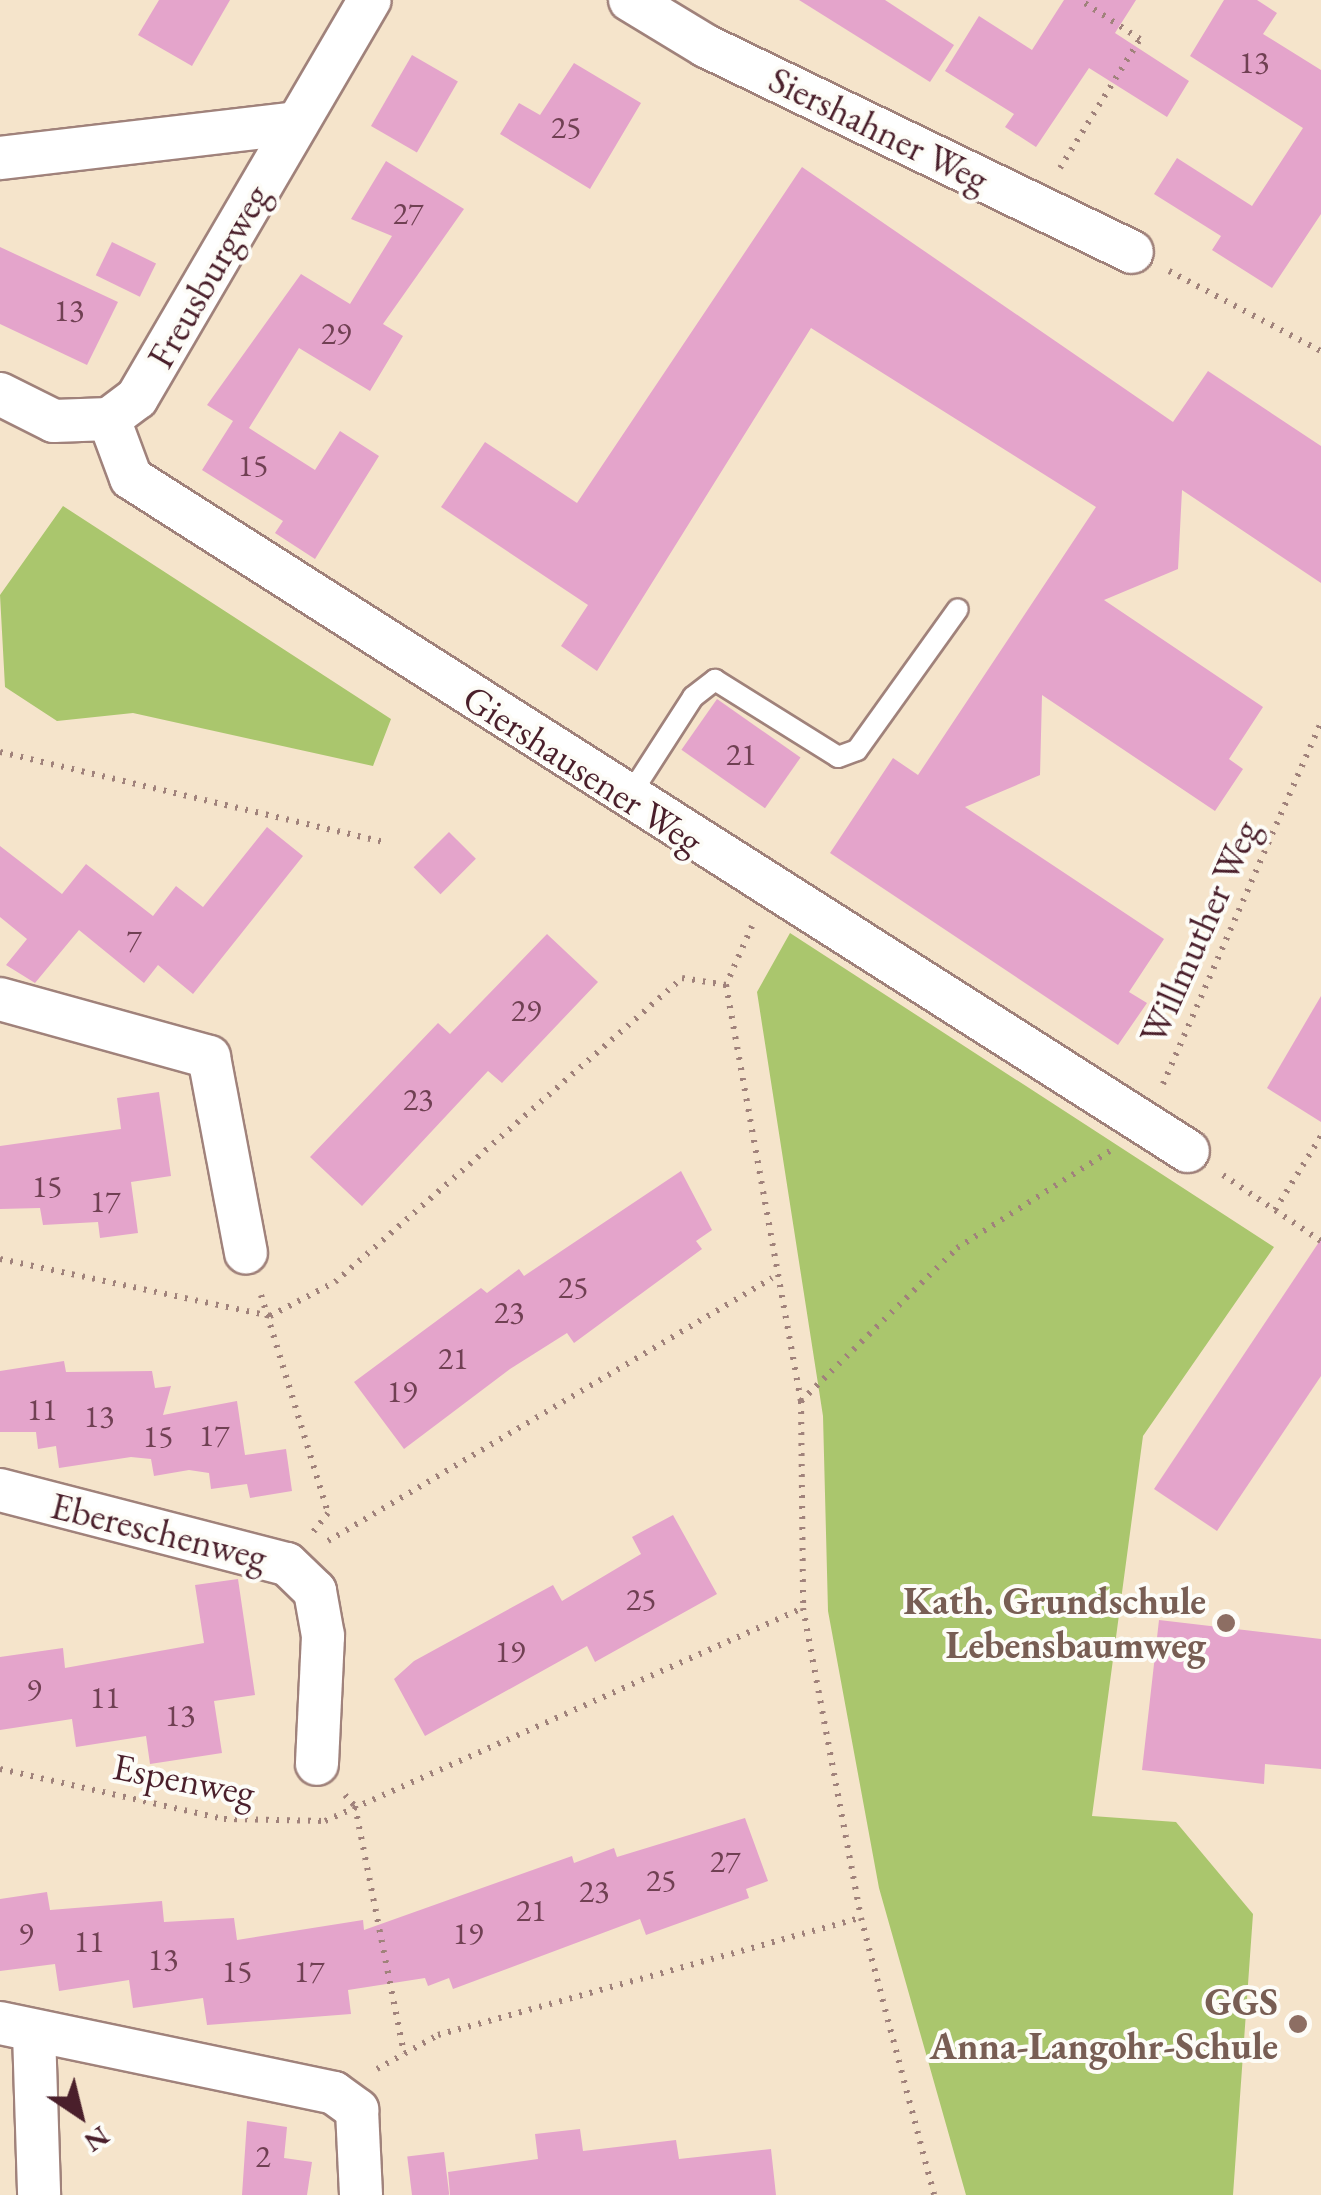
<!DOCTYPE html>
<html>
<head>
<meta charset="utf-8">
<style>
  body { margin:0 }
  #map { position:relative; width:1321px; height:2195px; overflow:hidden; background:#f5e4cb; font-family:"EB Garamond",serif }
  div>[style] { position:absolute }
  [style*='--x'] { left:calc(var(--x)*1px); top:calc(var(--y)*1px); width:calc(var(--w)*1px); rotate:calc(var(--a)*1deg) }
  .green>* { inset:0; background:#aac66d }
  .building>* { inset:0; background:#e4a4cb; transform-origin:0 0 }
  .path>* { height:6px; margin-top:-3px; transform-origin:0; background:repeating-linear-gradient(90deg,#a0827b 0 2.5px,transparent 0 10.5px) }
  .roads { filter:drop-shadow(2px 0 #a0827b) drop-shadow(-2px 0 #a0827b) drop-shadow(0 2px #a0827b) drop-shadow(0 -2px #a0827b) }
  .service>* { height:20px; margin:-10px; padding:0 10px; transform-origin:10px; border-radius:10px; background:#fff }
  .minor>* { height:42px; margin:-21px; padding:0 21px; transform-origin:21px; border-radius:21px; background:#fff }
  .dots>* { width:28px; height:28px; translate:-50% -50%; box-sizing:border-box; border:5px solid #fdfcf7; border-radius:50% }
  span { translate:-50% -50%; white-space:nowrap; text-align:center; line-height:1.15; -webkit-text-stroke:8px #fdfcf7; paint-order:stroke }
  .number-label { font-size:32px; color:#704053 }
  .number-label span { -webkit-text-stroke-width:0 }
  .street-label { font-size:38px; color:#4a1f2b }
  .education-label { font-size:38px; color:#785e54; font-weight:700 }
  .right { translate:-100% -50%; text-align:right }
  .north { position:absolute; left:30px; top:2065px; width:100px; height:100px; -webkit-text-stroke:8px #fdfcf7; paint-order:stroke; rotate:145deg; font-size:28px; font-weight:700; line-height:40px; text-align:center; color:#4a1f2b }
  .north::after { content:''; display:block; margin:auto; width:35px; height:45px; background:#4a1f2b; clip-path:polygon(50% 0,100% 100%,50% 72%,0 100%) }
</style>
</head>
<body>
<div id="map">
  <div class="green">
    <div style="clip-path:polygon(63px 506px,391px 719px,373px 766px,133px 713px,57px 721px,5px 687px,0 595px)"></div>
    <div style="clip-path:polygon(790px 933px,1274px 1247px,1143px 1436px,1092px 1816px,1176px 1822px,1253px 1914px,1233px 2195px,966px 2195px,879px 1888px,828px 1611px,823px 1416px,757px 992px)"></div>
  </div>
  <div class="building">
    <div style="clip-path:polygon(159px 0,230px 0,192px 66px,138px 35px)"></div>
    <div style="clip-path:polygon(799px 0,885px 0,954px 45px,930px 82px)"></div>
    <div style="clip-path:polygon(1064px 0,1136px 0,1115px 33px,1189px 81px,1167px 117px,1089px 68px,1036px 147px,1005px 127px,1014px 114px,945px 71px,979px 16px,1032px 50px)"></div>
    <div style="clip-path:polygon(1224px 0,1257px 0,1277px 13px,1263px 34px,1321px 70px,1321px 214px,1272px 288px,1212px 250px,1221px 236px,1154px 194px,1177px 158px,1252px 206px,1303px 128px,1190px 56px)"></div>
    <div style="left:412px;top:55px;width:53px;height:82px;rotate:30deg"></div>
    <div style="clip-path:polygon(574px 63px,641px 103px,590px 189px,500px 134px,519px 103px,540px 115px)"></div>
    <div style="clip-path:polygon(386px 161px,464px 209px,383px 324px,403px 336px,370px 391px,299px 348px,249px 428px,315px 470px,340px 431px,379px 456px,315px 559px,275px 533px,283px 521px,202px 470px,233px 421px,207px 405px,301px 274px,350px 304px,392px 236px,351px 219px)"></div>
    <div style="clip-path:polygon(802px 167px,1173px 422px,1208px 371px,1321px 446px,1321px 583px,1182px 490px,1178px 569px,1104px 600px,1263px 707px,1229px 759px,1243px 769px,1215px 811px,1042px 695px,1040px 775px,965px 807px,1164px 939px,1129px 992px,1147px 1003px,1118px 1045px,830px 853px,893px 758px,918px 775px,1096px 507px,811px 328px,597px 671px,561px 646px,588px 605px,441px 507px,485px 442px,577px 503px)"></div>
    <div style="left:112px;top:242px;width:49px;height:37px;rotate:26deg"></div>
    <div style="clip-path:polygon(0 247px,118px 302px,87px 365px,0 324px)"></div>
    <div style="left:717px;top:699px;width:102px;height:62px;rotate:35deg"></div>
    <div style="clip-path:polygon(267px 827px,303px 856px,193px 994px,158px 965px,144px 983px,79px 930px,35px 983px,6px 965px,27px 939px,0 917px,0 846px,62px 894px,86px 864px,153px 916px,176px 886px,203px 907px)"></div>
    <div style="left:449px;top:832px;width:38px;height:50px;rotate:45deg"></div>
    <div style="clip-path:polygon(547px 934px,598px 982px,502px 1083px,488px 1071px,362px 1206px,310px 1157px,438px 1023px,450px 1034px)"></div>
    <div style="clip-path:polygon(1321px 996px,1321px 1122px,1267px 1088px)"></div>
    <div style="clip-path:polygon(159px 1092px,171px 1176px,131px 1182px,138px 1233px,100px 1238px,98px 1222px,43px 1225px,40px 1208px,0 1209px,0 1146px,121px 1129px,117px 1098px)"></div>
    <div style="clip-path:polygon(681px 1171px,712px 1230px,696px 1241px,702px 1249px,574px 1343px,567px 1333px,510px 1369px,404px 1449px,354px 1382px,481px 1288px,487px 1293px,519px 1269px,524px 1276px)"></div>
    <div style="clip-path:polygon(1321px 1239px,1321px 1376px,1217px 1531px,1154px 1489px)"></div>
    <div style="clip-path:polygon(64px 1361px,66px 1372px,152px 1371px,155px 1388px,171px 1386px,163px 1415px,237px 1401px,245px 1455px,286px 1449px,292px 1491px,250px 1498px,247px 1484px,211px 1489px,209px 1473px,189px 1470px,154px 1476px,151px 1459px,131px 1457px,59px 1468px,56px 1446px,38px 1449px,36px 1432px,0 1432px,0 1371px)"></div>
    <div style="clip-path:polygon(673px 1515px,717px 1594px,595px 1662px,587px 1646px,425px 1736px,394px 1679px,414px 1661px,553px 1585px,562px 1601px,641px 1554px,632px 1537px)"></div>
    <div style="clip-path:polygon(238px 1579px,255px 1695px,214px 1701px,222px 1753px,150px 1764px,146px 1736px,76px 1747px,72px 1719px,0 1730px,0 1657px,63px 1648px,65px 1668px,204px 1643px,195px 1585px)"></div>
    <div style="clip-path:polygon(1159px 1620px,1321px 1639px,1321px 1769px,1265px 1764px,1264px 1784px,1142px 1770px)"></div>
    <div style="clip-path:polygon(745px 1818px,768px 1881px,746px 1889px,749px 1898px,646px 1935px,640px 1919px,453px 1989px,449px 1978px,428px 1986px,425px 1978px,348px 1990px,351px 2014px,207px 2025px,203px 1998px,133px 2008px,129px 1980px,59px 1991px,55px 1964px,0 1971px,0 1899px,47px 1892px,50px 1910px,162px 1901px,164px 1922px,234px 1918px,237px 1940px,363px 1920px,364px 1930px,572px 1856px,574px 1863px,614px 1848px,617px 1857px)"></div>
    <div style="clip-path:polygon(247px 2121px,287px 2127px,284px 2158px,312px 2162px,307px 2195px,242px 2195px)"></div>
    <div style="clip-path:polygon(580px 2129px,583px 2151px,676px 2140px,679px 2159px,771px 2149px,776px 2195px,450px 2195px,448px 2172px,538px 2159px,535px 2134px)"></div>
    <div style="left:444px;top:2152px;width:43px;height:37px;rotate:83deg"></div>
  </div>
  <div class="path">
    <div style="--x:1060;--y:168;--w:152;--a:-58.2"></div>
    <div style="--x:1140;--y:39;--w:72;--a:-147"></div>
    <div style="--x:1169;--y:271;--w:172;--a:27.8"></div>
    <div style="--x:0;--y:752;--w:393;--a:13.2"></div>
    <div style="--x:752;--y:926;--w:64;--a:113.8"></div>
    <div style="--x:726;--y:985;--w:423;--a:79.8"></div>
    <div style="--x:801;--y:1401;--w:207;--a:89.4"></div>
    <div style="--x:803;--y:1608;--w:315;--a:79.4"></div>
    <div style="--x:861;--y:1918;--w:286;--a:75.2"></div>
    <div style="--x:1163;--y:1084;--w:394;--a:-66.4"></div>
    <div style="--x:1223;--y:1175;--w:118;--a:34"></div>
    <div style="--x:1275;--y:1210;--w:87;--a:-58.1"></div>
    <div style="--x:0;--y:1259;--w:276;--a:11.9"></div>
    <div style="--x:270;--y:1316;--w:73;--a:-27.6"></div>
    <div style="--x:335;--y:1282;--w:461;--a:-41.2"></div>
    <div style="--x:682;--y:978;--w:45;--a:9"></div>
    <div style="--x:261;--y:1295;--w:228;--a:72.9"></div>
    <div style="--x:328;--y:1513;--w:24;--a:128"></div>
    <div style="--x:801;--y:1401;--w:219;--a:-44.4"></div>
    <div style="--x:957;--y:1248;--w:181;--a:-32.4"></div>
    <div style="--x:328;--y:1541;--w:516;--a:-30.64"></div>
    <div style="--x:0;--y:1769;--w:230;--a:12.6"></div>
    <div style="--x:224;--y:1819;--w:101;--a:1.1"></div>
    <div style="--x:325;--y:1821;--w:523;--a:-24.02"></div>
    <div style="--x:345;--y:1795;--w:15;--a:48"></div>
    <div style="--x:355;--y:1806;--w:252;--a:78.8"></div>
    <div style="--x:377;--y:2069;--w:70;--a:-29.1"></div>
    <div style="--x:438;--y:2035;--w:439;--a:-15.5"></div>
  </div>
  <div class="roads">
    <div class="service">
      <div style="--x:628;--y:798;--w:120;--a:-57.2"></div>
      <div style="--x:693;--y:697;--w:28;--a:-38"></div>
      <div style="--x:715;--y:680;--w:145;--a:32"></div>
      <div style="--x:838;--y:757;--w:20;--a:-20"></div>
      <div style="--x:857;--y:750;--w:173;--a:-54.4"></div>
    </div>
    <div class="minor">
      <div style="--x:630;--y:0;--w:89;--a:31.2"></div>
      <div style="--x:706;--y:46;--w:473;--a:25.8"></div>
      <div style="--x:0;--y:158;--w:299;--a:-6.7"></div>
      <div style="--x:0;--y:394;--w:60;--a:26.6"></div>
      <div style="--x:54;--y:421;--w:55;--a:-2.1"></div>
      <div style="--x:109;--y:419;--w:63;--a:69.6"></div>
      <div style="--x:131;--y:478;--w:1253;--a:32.49"></div>
      <div style="--x:109;--y:419;--w:35;--a:-37"></div>
      <div style="--x:137;--y:398;--w:461;--a:-59.7"></div>
      <div style="--x:0;--y:999;--w:217;--a:15.5"></div>
      <div style="--x:209;--y:1057;--w:199;--a:79.3"></div>
      <div style="--x:0;--y:1490;--w:296;--a:14.5"></div>
      <div style="--x:287;--y:1564;--w:39;--a:44"></div>
      <div style="--x:315;--y:1591;--w:46;--a:79.9"></div>
      <div style="--x:323;--y:1636;--w:128;--a:92.7"></div>
      <div style="--x:0;--y:2023;--w:341;--a:11.8"></div>
      <div style="--x:334;--y:2093;--w:29;--a:36"></div>
      <div style="--x:357;--y:2110;--w:85;--a:87.3"></div>
      <div style="--x:34;--y:2032;--w:163;--a:88.2"></div>
    </div>
  </div>
  <div class="dots">
    <div style="left:1226px;top:1623px;background:#8d6e63"></div>
    <div style="left:1298px;top:2024px;background:#8d6e63"></div>
  </div>
  <div class="number-label">
    <span style="left:1254px;top:62px">13</span>
    <span style="left:566px;top:127px">25</span>
    <span style="left:408px;top:213px">27</span>
    <span style="left:69px;top:310px">13</span>
    <span style="left:336px;top:333px">29</span>
    <span style="left:253px;top:465px">15</span>
    <span style="left:741px;top:754px">21</span>
    <span style="left:134px;top:940px">7</span>
    <span style="left:526px;top:1010px">29</span>
    <span style="left:418px;top:1099px">23</span>
    <span style="left:47px;top:1186px">15</span>
    <span style="left:105px;top:1201px">17</span>
    <span style="left:573px;top:1287px">25</span>
    <span style="left:509px;top:1312px">23</span>
    <span style="left:453px;top:1358px">21</span>
    <span style="left:402px;top:1391px">19</span>
    <span style="left:42px;top:1409px">11</span>
    <span style="left:99px;top:1416px">13</span>
    <span style="left:214px;top:1435px">17</span>
    <span style="left:158px;top:1436px">15</span>
    <span style="left:641px;top:1599px">25</span>
    <span style="left:510px;top:1651px">19</span>
    <span style="left:34px;top:1689px">9</span>
    <span style="left:105px;top:1697px">11</span>
    <span style="left:180px;top:1715px">13</span>
    <span style="left:725px;top:1861px">27</span>
    <span style="left:661px;top:1880px">25</span>
    <span style="left:594px;top:1891px">23</span>
    <span style="left:531px;top:1910px">21</span>
    <span style="left:26px;top:1933px">9</span>
    <span style="left:468px;top:1933px">19</span>
    <span style="left:89px;top:1941px">11</span>
    <span style="left:163px;top:1959px">13</span>
    <span style="left:237px;top:1971px">15</span>
    <span style="left:309px;top:1971px">17</span>
    <span style="left:263px;top:2156px">2</span>
  </div>
  <div class="street-label">
    <span style="left:879px;top:129px;rotate:26deg">Siershahner Weg</span>
    <span style="left:208px;top:276px;rotate:-60deg">Freusburgweg</span>
    <span style="left:583px;top:769px;rotate:33deg">Giershausener Weg</span>
    <span style="left:1199px;top:932px;rotate:-66deg">Willmuther Weg</span>
    <span style="left:159px;top:1531px;rotate:14deg">Ebereschenweg</span>
    <span style="left:184px;top:1779px;rotate:11deg">Espenweg</span>
  </div>
  <div class="education-label">
    <span class="right" style="left:1206px;top:1623px">Kath. Grundschule<br>Lebensbaumweg</span>
    <span class="right" style="left:1278px;top:2024px">GGS<br>Anna-Langohr-Schule</span>
  </div>
  <div class="north">N</div>
</div>
</body>
</html>
